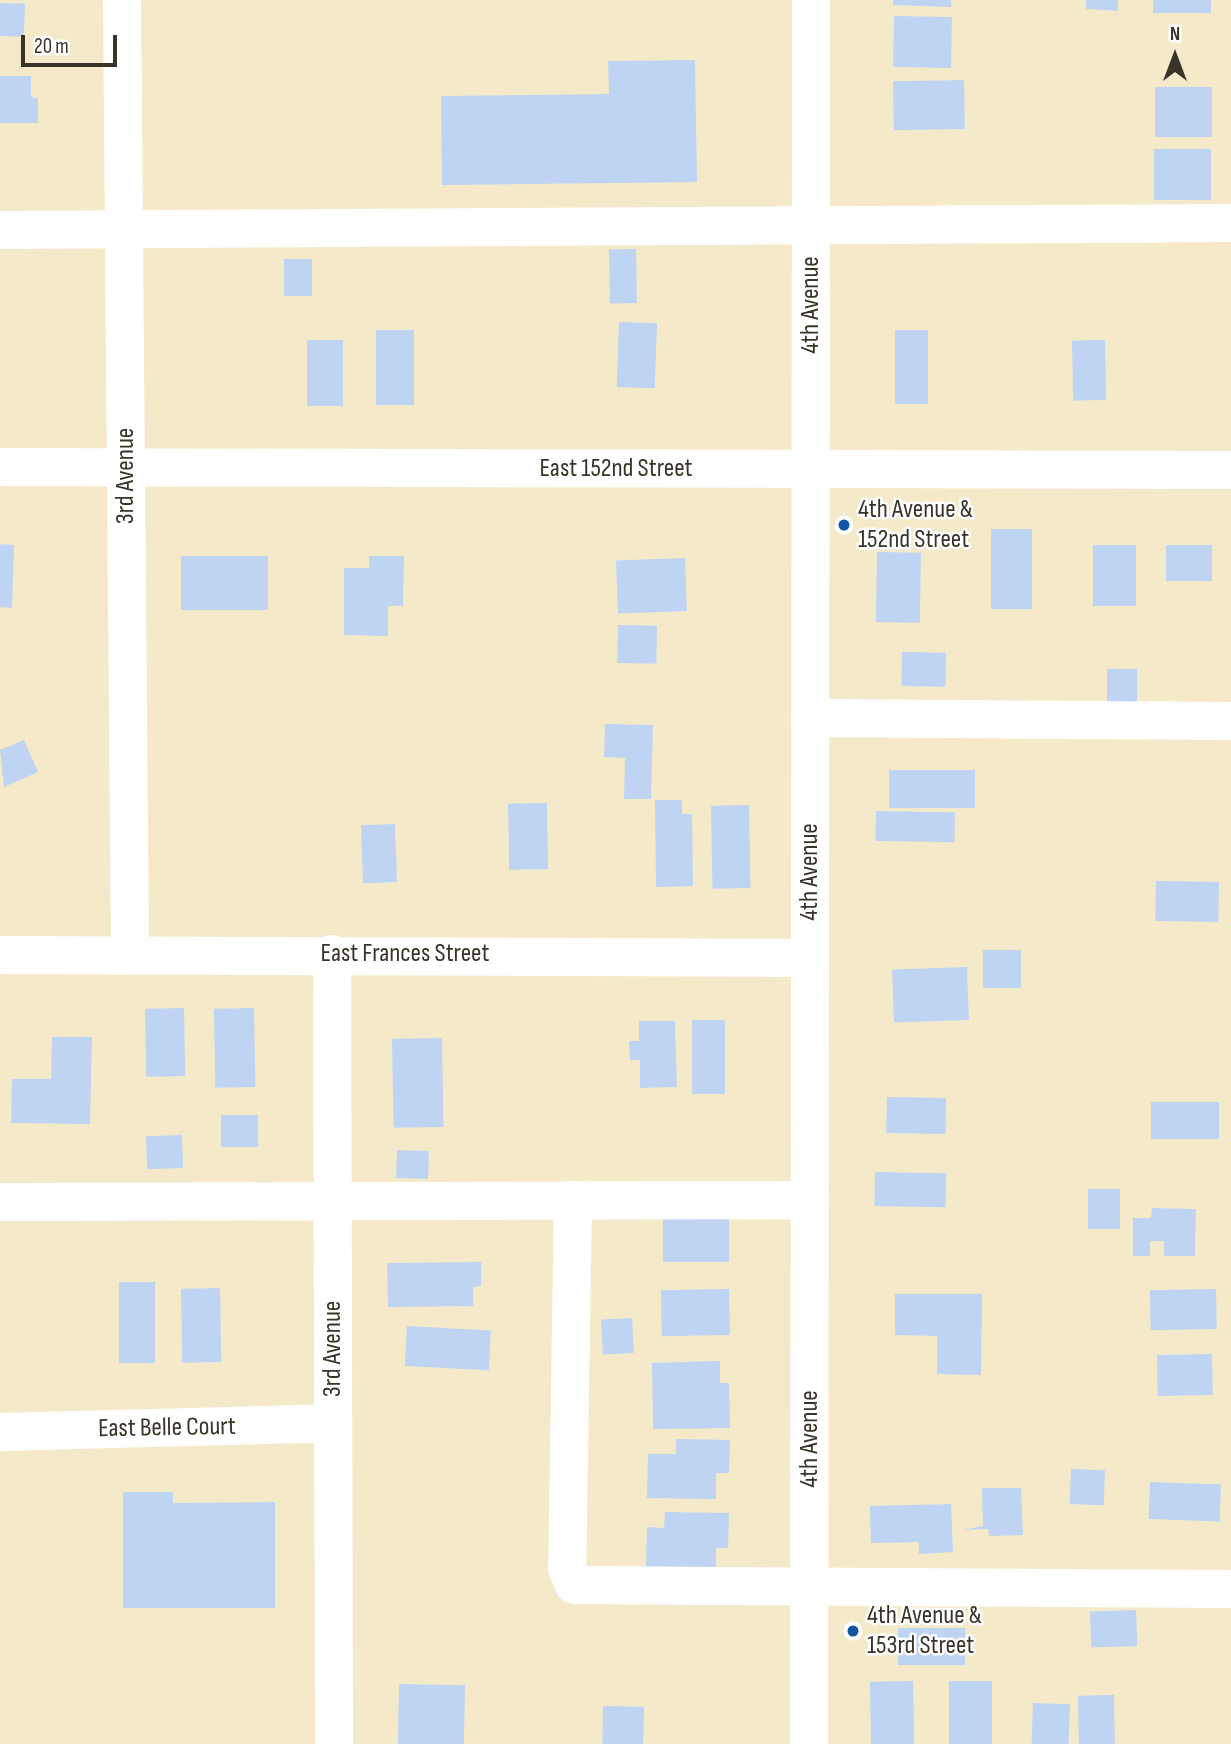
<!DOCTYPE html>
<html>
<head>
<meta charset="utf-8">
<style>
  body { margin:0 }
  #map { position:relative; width:1231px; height:1744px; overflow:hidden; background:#f4eaca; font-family:"Sofia Sans Condensed",sans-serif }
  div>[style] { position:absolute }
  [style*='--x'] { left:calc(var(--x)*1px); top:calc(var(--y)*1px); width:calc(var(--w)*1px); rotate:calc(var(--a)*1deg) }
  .building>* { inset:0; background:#bed4f2; transform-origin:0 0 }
  .minor>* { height:38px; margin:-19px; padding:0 19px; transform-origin:19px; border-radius:19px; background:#fff }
  .dots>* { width:19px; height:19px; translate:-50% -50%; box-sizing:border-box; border:4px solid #fff; border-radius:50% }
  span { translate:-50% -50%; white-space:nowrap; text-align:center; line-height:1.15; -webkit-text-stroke:5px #fff; paint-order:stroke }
  .street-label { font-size:26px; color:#383427 }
  .poi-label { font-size:26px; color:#383427 }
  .left { translate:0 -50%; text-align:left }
  .north { position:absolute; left:1140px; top:21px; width:70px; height:70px; -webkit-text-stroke:5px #fff; paint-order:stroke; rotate:0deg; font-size:19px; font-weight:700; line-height:28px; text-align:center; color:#383427 }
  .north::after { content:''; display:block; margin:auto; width:24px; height:32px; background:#383427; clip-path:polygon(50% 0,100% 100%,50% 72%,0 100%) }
  .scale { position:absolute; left:21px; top:35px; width:96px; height:32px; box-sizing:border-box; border:4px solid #383427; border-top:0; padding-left:9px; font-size:21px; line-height:24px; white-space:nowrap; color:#383427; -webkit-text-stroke:5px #fff; paint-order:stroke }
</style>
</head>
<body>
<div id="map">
  <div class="building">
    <div style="clip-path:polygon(893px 0,951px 0,951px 7px,893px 5px)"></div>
    <div style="clip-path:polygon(1086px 0,1118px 0,1118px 11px,1086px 9px)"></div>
    <div style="left:1153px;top:0;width:58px;height:13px"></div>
    <div style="left:0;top:3px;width:25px;height:33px;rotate:2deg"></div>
    <div style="left:894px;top:16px;width:58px;height:51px;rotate:1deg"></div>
    <div style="clip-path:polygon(695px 60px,697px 182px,442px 185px,441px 96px,609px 94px,608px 61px)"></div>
    <div style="clip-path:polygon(0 76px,31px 76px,31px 97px,38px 98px,38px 123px,0 123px)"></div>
    <div style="left:964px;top:80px;width:49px;height:71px;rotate:89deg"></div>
    <div style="left:1155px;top:87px;width:57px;height:50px"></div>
    <div style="left:1154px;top:149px;width:57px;height:51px"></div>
    <div style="left:636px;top:249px;width:54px;height:27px;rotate:89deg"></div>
    <div style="left:284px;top:259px;width:28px;height:37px"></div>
    <div style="left:619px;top:322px;width:38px;height:65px;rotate:2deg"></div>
    <div style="left:376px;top:330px;width:38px;height:75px"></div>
    <div style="left:895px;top:330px;width:33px;height:74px"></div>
    <div style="left:307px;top:340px;width:36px;height:66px"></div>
    <div style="left:1105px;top:340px;width:60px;height:33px;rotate:89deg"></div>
    <div style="left:991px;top:529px;width:41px;height:80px"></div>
    <div style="clip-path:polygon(0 544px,14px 545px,12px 608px,0 607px)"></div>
    <div style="left:1093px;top:545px;width:43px;height:61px"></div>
    <div style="left:1166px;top:545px;width:46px;height:36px"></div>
    <div style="left:877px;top:552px;width:44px;height:70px;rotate:1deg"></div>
    <div style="left:268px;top:556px;width:54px;height:87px;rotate:90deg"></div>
    <div style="clip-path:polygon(369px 556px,404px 556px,403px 606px,388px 606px,388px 636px,344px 635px,344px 568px,369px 568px)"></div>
    <div style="left:685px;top:558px;width:53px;height:69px;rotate:88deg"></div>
    <div style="left:618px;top:625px;width:39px;height:38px;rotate:1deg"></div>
    <div style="left:902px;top:652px;width:44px;height:34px;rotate:1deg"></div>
    <div style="left:1107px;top:669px;width:30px;height:34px"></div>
    <div style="clip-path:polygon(605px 724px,653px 725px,651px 799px,624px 799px,625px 758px,604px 757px)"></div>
    <div style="clip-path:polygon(24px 740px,38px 772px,4px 787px,0 750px)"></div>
    <div style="left:889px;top:770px;width:86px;height:38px"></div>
    <div style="clip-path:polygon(655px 800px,682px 800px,682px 814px,692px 814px,693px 886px,656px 887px)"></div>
    <div style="left:547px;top:803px;width:66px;height:39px;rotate:89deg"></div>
    <div style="left:749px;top:805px;width:83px;height:38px;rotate:89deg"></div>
    <div style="left:876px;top:811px;width:79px;height:30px;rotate:1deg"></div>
    <div style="left:395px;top:824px;width:58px;height:34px;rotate:88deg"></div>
    <div style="left:1156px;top:881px;width:63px;height:40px;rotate:1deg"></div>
    <div style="left:983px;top:950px;width:38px;height:38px"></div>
    <div style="left:967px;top:967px;width:53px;height:75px;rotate:88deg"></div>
    <div style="left:184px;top:1008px;width:68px;height:39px;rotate:89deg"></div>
    <div style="left:254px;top:1008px;width:79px;height:40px;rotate:89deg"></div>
    <div style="left:692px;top:1020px;width:33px;height:74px"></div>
    <div style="clip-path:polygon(639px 1021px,675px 1021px,677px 1087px,640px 1088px,640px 1060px,630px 1060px,629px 1041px,639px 1041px)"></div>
    <div style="clip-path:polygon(52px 1037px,92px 1037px,90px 1124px,11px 1123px,12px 1079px,51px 1079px)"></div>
    <div style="left:442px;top:1038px;width:89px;height:50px;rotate:89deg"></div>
    <div style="left:887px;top:1097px;width:59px;height:36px;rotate:1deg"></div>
    <div style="left:1219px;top:1102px;width:37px;height:68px;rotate:90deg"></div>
    <div style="left:258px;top:1115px;width:32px;height:37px;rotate:90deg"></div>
    <div style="left:182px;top:1135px;width:33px;height:36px;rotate:88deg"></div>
    <div style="left:397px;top:1150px;width:32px;height:28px;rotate:2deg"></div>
    <div style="left:875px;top:1172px;width:71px;height:34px;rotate:1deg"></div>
    <div style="left:1120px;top:1189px;width:40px;height:32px;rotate:90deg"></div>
    <div style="clip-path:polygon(1152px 1208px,1196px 1209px,1195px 1256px,1164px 1256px,1164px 1241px,1150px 1241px,1150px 1256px,1133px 1256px,1133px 1218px,1151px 1218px)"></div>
    <div style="left:663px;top:1217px;width:66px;height:45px"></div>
    <div style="clip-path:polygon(481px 1262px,481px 1286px,473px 1287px,473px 1306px,388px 1307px,387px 1263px)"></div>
    <div style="left:119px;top:1282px;width:36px;height:81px"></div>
    <div style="left:220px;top:1288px;width:74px;height:39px;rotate:89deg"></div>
    <div style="left:729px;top:1289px;width:46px;height:68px;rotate:89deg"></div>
    <div style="left:1216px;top:1289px;width:40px;height:66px;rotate:89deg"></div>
    <div style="clip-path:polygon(895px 1294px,982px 1294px,981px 1375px,937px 1374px,937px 1336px,895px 1335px)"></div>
    <div style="left:632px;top:1318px;width:35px;height:31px;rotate:87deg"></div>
    <div style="left:407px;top:1326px;width:84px;height:40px;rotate:3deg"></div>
    <div style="left:1212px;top:1354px;width:41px;height:55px;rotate:89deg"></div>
    <div style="clip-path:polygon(720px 1361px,720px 1383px,729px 1383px,730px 1428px,653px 1429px,652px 1363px)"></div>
    <div style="clip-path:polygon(676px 1439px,730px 1440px,729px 1473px,716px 1473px,716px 1499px,647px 1498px,648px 1454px,676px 1454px)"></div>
    <div style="left:1071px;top:1469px;width:34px;height:35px;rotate:2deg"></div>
    <div style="left:1150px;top:1482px;width:71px;height:37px;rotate:2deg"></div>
    <div style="clip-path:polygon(982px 1488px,1021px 1488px,1023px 1535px,989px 1536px,988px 1529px,963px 1530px,983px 1526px)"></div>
    <div style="clip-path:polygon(123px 1492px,173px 1492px,173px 1503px,275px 1502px,275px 1608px,123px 1608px)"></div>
    <div style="clip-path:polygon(951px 1504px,953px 1552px,919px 1554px,919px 1542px,871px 1543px,870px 1506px)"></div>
    <div style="clip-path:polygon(665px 1512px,729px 1513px,728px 1548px,716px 1548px,716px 1573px,646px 1571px,647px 1527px,664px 1528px)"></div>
    <div style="left:1136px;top:1610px;width:36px;height:46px;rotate:88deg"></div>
    <div style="left:965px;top:1628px;width:37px;height:67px;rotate:90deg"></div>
    <div style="left:913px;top:1681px;width:63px;height:43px;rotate:89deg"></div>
    <div style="left:949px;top:1681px;width:43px;height:63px"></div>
    <div style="left:399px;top:1684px;width:66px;height:60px;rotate:1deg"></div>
    <div style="left:1114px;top:1695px;width:49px;height:36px;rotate:89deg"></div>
    <div style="left:1033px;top:1703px;width:37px;height:41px;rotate:2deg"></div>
    <div style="left:603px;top:1706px;width:41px;height:38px;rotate:1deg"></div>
  </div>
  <div class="minor">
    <div style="--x:122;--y:0;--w:953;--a:89.52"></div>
    <div style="--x:0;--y:230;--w:1231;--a:-0.33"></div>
    <div style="--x:0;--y:467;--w:1231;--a:0.14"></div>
    <div style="--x:810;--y:718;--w:421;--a:0.4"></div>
    <div style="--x:332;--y:954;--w:790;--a:89.85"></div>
    <div style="--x:0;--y:955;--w:810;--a:0.21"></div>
    <div style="--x:573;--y:1200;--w:369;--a:90.9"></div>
    <div style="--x:567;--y:1569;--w:17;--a:66"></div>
    <div style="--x:574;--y:1585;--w:657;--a:0.35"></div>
    <div style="--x:0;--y:1202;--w:810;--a:-0.14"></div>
    <div style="--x:0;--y:1432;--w:333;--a:-1.5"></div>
    <div style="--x:809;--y:1744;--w:1744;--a:-89.93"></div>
  </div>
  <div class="dots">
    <div style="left:844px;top:525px;background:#1054a4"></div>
    <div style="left:853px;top:1631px;background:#1054a4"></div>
  </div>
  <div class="street-label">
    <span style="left:811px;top:305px;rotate:-90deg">4th Avenue</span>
    <span style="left:616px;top:469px">East 152nd Street</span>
    <span style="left:126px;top:476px;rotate:-90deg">3rd Avenue</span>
    <span style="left:810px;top:872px;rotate:-90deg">4th Avenue</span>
    <span style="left:405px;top:954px">East Frances Street</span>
    <span style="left:333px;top:1349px;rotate:-90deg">3rd Avenue</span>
    <span style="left:167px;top:1428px;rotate:-1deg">East Belle Court</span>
    <span style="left:810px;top:1439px;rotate:-90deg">4th Avenue</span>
  </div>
  <div class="poi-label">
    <span class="left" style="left:858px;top:525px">4th Avenue &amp;<br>152nd Street</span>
    <span class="left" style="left:867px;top:1631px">4th Avenue &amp;<br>153rd Street</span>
  </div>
  <div class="north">N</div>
  <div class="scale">20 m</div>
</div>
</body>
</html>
